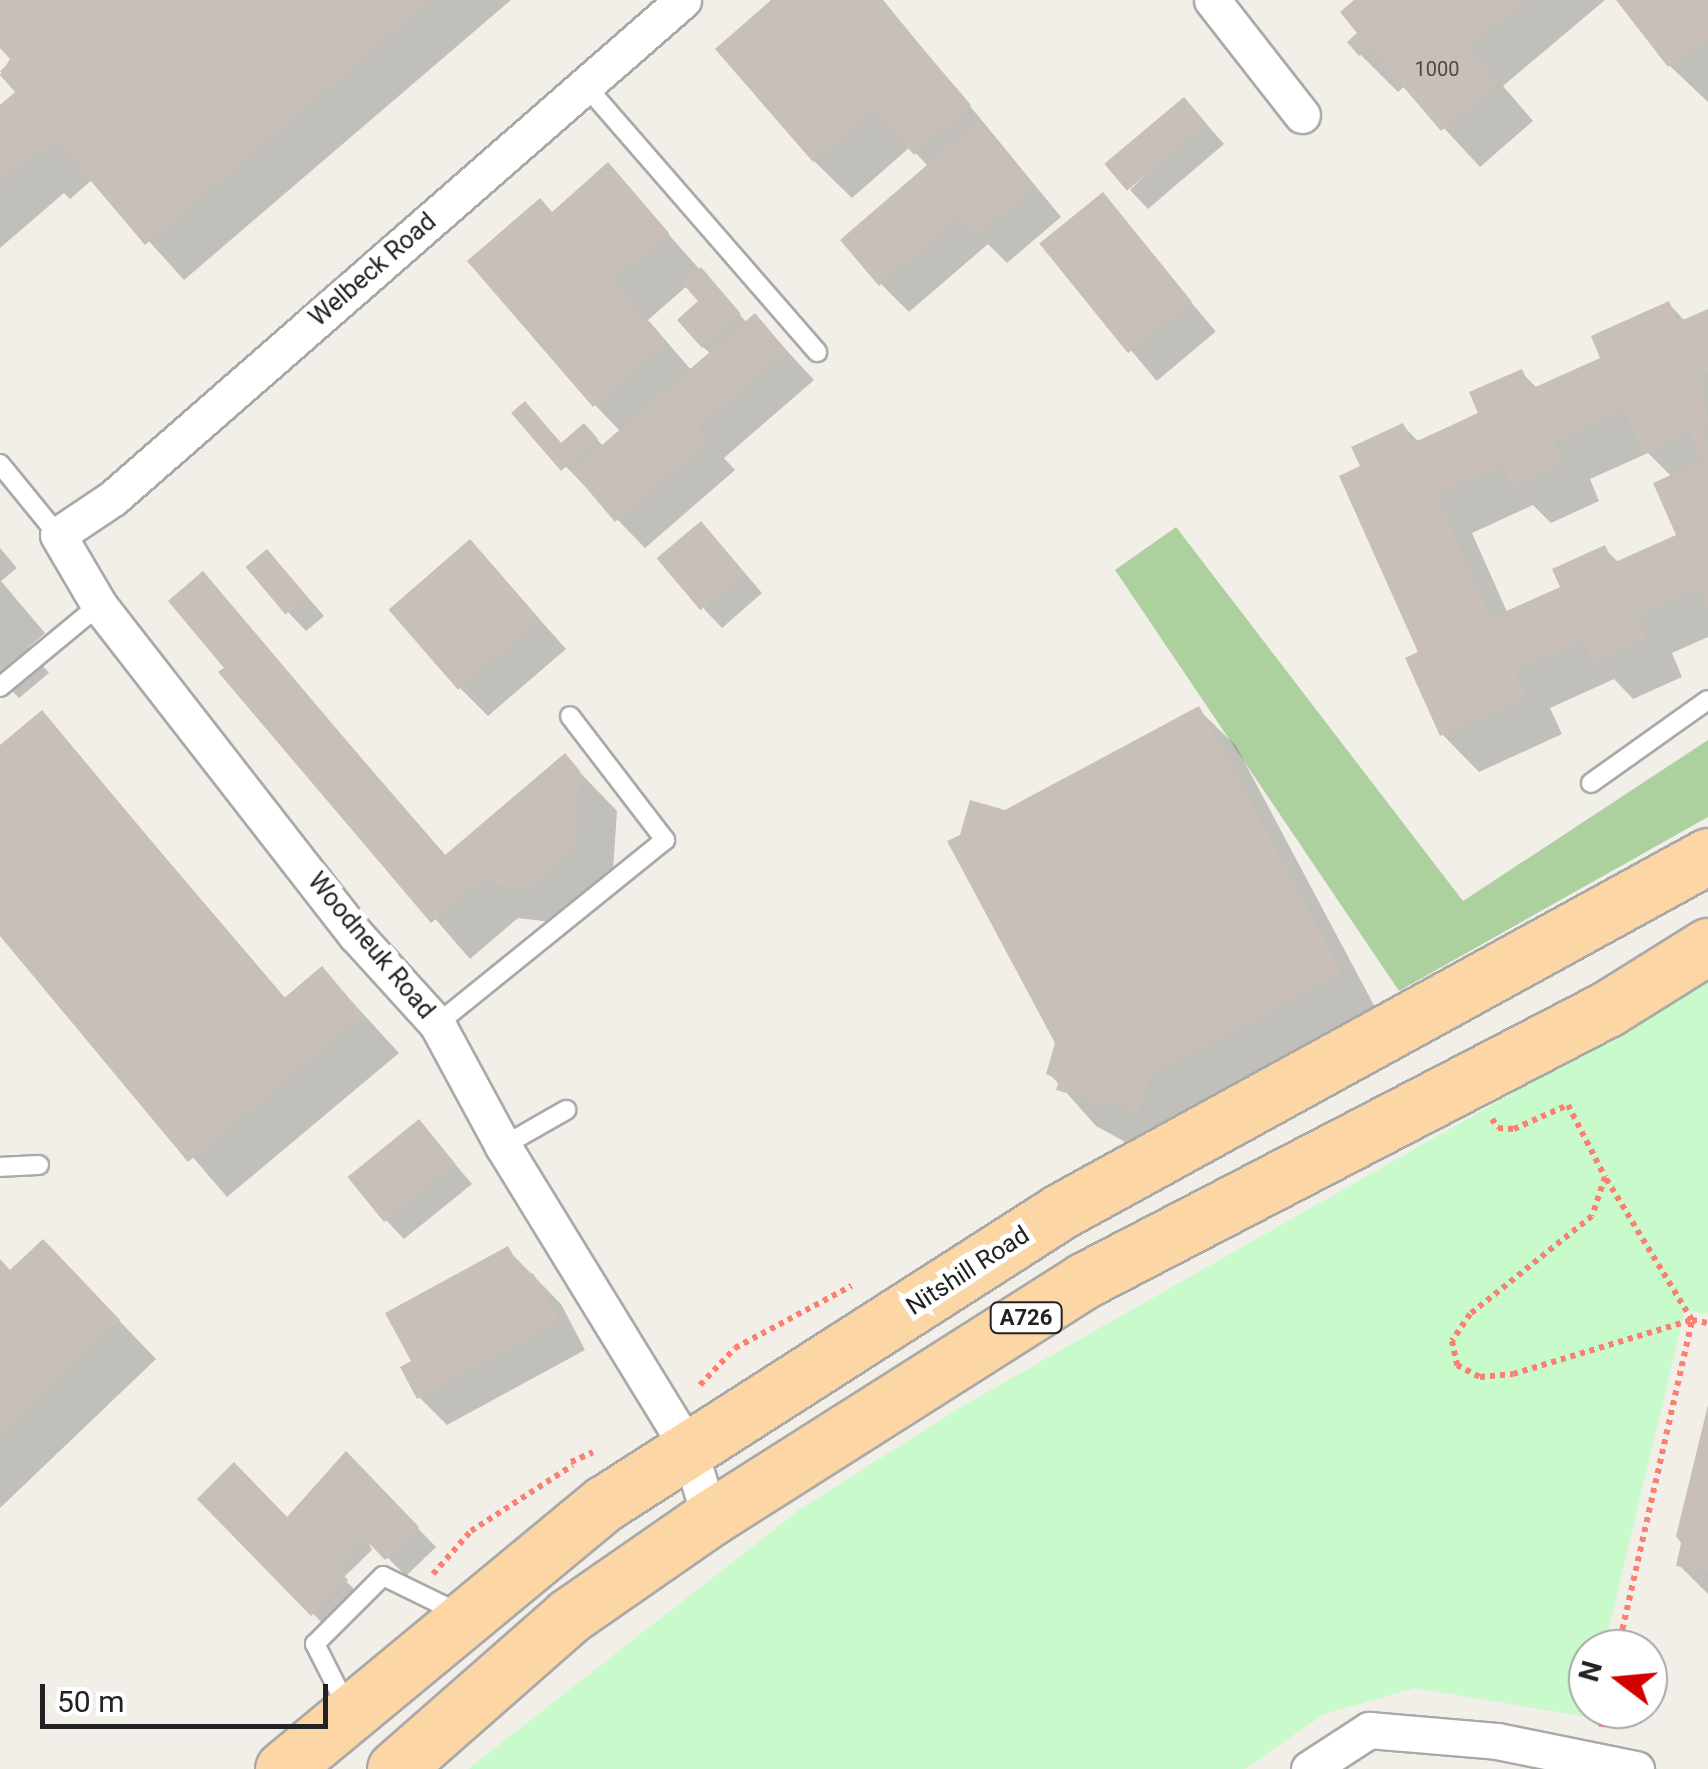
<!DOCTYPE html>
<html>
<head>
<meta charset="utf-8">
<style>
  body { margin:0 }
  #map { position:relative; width:1708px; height:1769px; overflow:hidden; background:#f2efe9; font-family:Roboto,sans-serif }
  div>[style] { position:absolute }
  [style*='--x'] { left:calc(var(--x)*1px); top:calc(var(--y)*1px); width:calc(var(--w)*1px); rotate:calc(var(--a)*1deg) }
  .forest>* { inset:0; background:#add19e }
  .park>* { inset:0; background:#c8facc }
  .shadow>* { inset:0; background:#0003; transform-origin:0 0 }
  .building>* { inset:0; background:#c7bfb8; transform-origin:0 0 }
  .path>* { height:6px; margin-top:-3px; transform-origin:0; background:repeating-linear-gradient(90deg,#fa8072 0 5px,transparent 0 10px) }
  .roads { filter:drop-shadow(2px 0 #a9a9a9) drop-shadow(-2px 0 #a9a9a9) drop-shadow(0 2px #a9a9a9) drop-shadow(0 -2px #a9a9a9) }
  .service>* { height:18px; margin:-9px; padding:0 9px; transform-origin:9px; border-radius:9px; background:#fff }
  .minor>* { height:35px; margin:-17.5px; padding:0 17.5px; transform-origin:17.5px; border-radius:17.5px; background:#fff }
  .primary>* { height:55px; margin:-27.5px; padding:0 27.5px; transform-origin:27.5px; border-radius:27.5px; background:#fcd6a4 }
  span { translate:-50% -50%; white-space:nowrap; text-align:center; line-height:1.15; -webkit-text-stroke:10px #fff; paint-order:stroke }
  .number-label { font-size:20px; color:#4b4948 }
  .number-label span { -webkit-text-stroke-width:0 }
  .shield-label span { padding:2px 8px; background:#fff; border:2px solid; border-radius:8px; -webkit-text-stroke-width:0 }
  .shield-label { font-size:22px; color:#222; font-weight:700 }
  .street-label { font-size:25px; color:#222 }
  .north { position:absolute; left:1568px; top:1629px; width:100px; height:100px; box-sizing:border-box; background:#fff; border:2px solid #a7a7a7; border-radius:50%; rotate:286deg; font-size:28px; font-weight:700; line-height:40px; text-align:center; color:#222 }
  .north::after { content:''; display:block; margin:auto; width:35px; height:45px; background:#d40000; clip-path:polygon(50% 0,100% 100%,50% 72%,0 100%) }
  .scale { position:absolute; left:40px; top:1684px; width:288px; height:45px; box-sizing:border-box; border:5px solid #222; border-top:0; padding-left:12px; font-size:30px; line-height:35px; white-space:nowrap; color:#222; -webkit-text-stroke:8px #fff; paint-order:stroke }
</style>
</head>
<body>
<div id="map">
  <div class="forest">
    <div style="clip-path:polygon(1176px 527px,1463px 901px,1708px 740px,1708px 817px,1399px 991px,1115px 570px)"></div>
  </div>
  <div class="park">
    <div style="clip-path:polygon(1708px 982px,1708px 1314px,1685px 1310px,1604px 1649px,1588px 1649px,1588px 1717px,1415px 1688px,1324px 1714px,1245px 1769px,468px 1769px,799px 1510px,961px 1407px)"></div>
  </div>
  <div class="shadow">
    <div style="clip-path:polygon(0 0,511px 0,184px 280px,93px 179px,70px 199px,64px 193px,0 248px,0 108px,18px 93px,0 71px,13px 60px,0 44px)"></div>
    <div style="clip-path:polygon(775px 0,883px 0,1061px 217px,1007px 263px,988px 244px,909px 312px,881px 284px,929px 167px,910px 147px,852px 198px,814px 161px)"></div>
    <div style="clip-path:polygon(1359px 0,1605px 0,1503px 86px,1533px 121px,1480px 167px,1405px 86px,1398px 92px,1361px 55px)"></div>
    <div style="clip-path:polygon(1618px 0,1708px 0,1708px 102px,1670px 66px)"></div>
    <div style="clip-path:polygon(1202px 119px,1224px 144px,1148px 209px,1130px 190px)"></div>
    <div style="clip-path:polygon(evenodd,608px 166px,747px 323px,755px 316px,814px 380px,724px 458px,735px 470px,645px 548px,514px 413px,543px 423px,563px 445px,584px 426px,604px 447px,621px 432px,595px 405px,553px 214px,608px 166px,688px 285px,702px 302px,703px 347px,711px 354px,692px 371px,648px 320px,688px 285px)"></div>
    <div style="left:1102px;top:196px;width:177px;height:77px;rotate:50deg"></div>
    <div style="clip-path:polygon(evenodd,1669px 304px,1686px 322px,1708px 312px,1708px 637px,1672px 653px,1682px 677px,1633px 699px,1614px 679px,1550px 708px,1562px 734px,1479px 772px,1442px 734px,1363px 467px,1403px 426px,1419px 442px,1482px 414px,1521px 372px,1538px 389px,1604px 359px,1669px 304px,1648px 453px,1672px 477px,1679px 536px,1619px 563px,1604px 548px,1563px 588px,1508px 614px,1472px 533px,1533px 505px,1551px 523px,1599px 501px,1590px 479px,1648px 453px)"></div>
    <div style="clip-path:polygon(470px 542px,566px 649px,488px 716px,460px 688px)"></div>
    <div style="clip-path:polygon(719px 543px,762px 593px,722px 628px,704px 609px)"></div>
    <div style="clip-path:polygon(0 548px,17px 568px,1px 581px,45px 633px,28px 648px,49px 673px,19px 698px,0 679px)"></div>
    <div style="clip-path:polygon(285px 571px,324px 616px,306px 631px,288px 612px)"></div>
    <div style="clip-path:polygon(203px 575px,447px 857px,565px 757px,617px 811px,612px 886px,568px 924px,518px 918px,470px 959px,222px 673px,228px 668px)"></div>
    <div style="clip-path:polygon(1198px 709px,1236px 746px,1377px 1011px,1129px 1144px,1096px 1126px,1049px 1073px,1058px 1043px,1006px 813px)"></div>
    <div style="clip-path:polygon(42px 713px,286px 999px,322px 969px,399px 1053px,227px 1197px,0 932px,0 749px)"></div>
    <div style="clip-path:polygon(419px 1122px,472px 1184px,404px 1239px,386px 1220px)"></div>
    <div style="clip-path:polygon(507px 1249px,561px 1304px,585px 1350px,447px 1425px,419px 1397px,414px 1362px)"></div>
    <div style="clip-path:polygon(0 1261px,11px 1273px,80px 1280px,156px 1359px,0 1508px)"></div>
    <div style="clip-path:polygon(1708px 1417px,1708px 1594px,1679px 1565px)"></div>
    <div style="clip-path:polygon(346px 1455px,436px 1547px,406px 1576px,365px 1535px,372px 1550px,343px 1578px,355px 1590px,321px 1622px,201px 1499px,287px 1520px)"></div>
  </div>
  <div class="building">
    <div style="clip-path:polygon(0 0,430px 0,145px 245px,57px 141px,0 179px,0 105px,15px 92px,0 75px,10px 59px,0 48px)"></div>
    <div style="clip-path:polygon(771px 0,881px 0,971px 105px,914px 155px,875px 109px,813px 162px,715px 49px)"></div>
    <div style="clip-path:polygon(1354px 0,1524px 0,1468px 48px,1498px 83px,1441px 131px,1370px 48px,1359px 56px,1347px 42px,1357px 33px,1340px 12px)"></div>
    <div style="clip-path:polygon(1616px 0,1708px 0,1708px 39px,1668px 67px)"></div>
    <div style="left:1184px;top:97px;width:35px;height:104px;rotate:50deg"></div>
    <div style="clip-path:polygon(978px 121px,1034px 187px,977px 236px,960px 216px,879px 286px,840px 240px)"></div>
    <div style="clip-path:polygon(608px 162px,669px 233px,612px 281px,666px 343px,593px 407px,467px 261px,540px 198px,552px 212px)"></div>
    <div style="left:1103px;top:192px;width:141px;height:82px;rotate:51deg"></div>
    <div style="clip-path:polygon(701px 267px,741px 314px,702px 348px,677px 320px,698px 301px,682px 283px)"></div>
    <div style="clip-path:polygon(evenodd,1669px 301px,1678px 322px,1708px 309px,1708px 372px,1702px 375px,1708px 423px,1700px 426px,1708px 446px,1708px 607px,1699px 587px,1636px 616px,1647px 639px,1594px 663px,1583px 640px,1515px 671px,1527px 697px,1440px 736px,1405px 658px,1418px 652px,1339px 476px,1360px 466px,1351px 447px,1403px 423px,1413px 443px,1478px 413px,1469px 392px,1522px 369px,1531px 389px,1600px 358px,1591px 336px,1669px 301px,1624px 410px,1643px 452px,1689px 431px,1702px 461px,1653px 483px,1676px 535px,1613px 563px,1605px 545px,1552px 569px,1560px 587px,1491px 618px,1436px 495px,1502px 465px,1512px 487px,1564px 463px,1554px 442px,1624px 410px)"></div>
    <div style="clip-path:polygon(755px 313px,787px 351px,698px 428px,709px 440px,615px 522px,572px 471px)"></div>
    <div style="clip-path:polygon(525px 401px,561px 443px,584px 423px,598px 439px,561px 471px,511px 413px)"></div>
    <div style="left:701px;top:521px;width:68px;height:58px;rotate:50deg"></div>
    <div style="left:470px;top:539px;width:106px;height:108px;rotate:49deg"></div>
    <div style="left:267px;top:549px;width:62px;height:28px;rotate:50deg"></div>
    <div style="clip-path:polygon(203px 571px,444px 856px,565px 753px,580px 771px,575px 849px,530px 888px,480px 882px,431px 923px,218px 672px,224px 668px,168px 601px)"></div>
    <div style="clip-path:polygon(1199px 706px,1342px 973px,1149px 1076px,1139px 1112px,1103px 1101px,1089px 1108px,1084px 1098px,1056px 1090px,1059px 1080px,1046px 1074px,1055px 1043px,947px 841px,960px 835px,970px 800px,1005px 810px)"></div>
    <div style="clip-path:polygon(42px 710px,283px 999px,322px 966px,363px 1015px,188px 1162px,0 936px,0 745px)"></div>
    <div style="left:419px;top:1119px;width:58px;height:92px;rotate:51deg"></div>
    <div style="clip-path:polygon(43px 1239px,120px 1320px,0 1436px,0 1259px,10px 1270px)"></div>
    <div style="clip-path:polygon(508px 1246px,525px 1277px,533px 1273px,559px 1321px,417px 1399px,400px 1367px,411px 1361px,385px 1313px)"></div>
    <div style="clip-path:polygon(1708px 1405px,1708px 1572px,1676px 1566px,1681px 1543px,1676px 1536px)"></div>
    <div style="clip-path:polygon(346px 1451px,419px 1527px,385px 1560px,365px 1539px,337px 1568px,348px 1580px,311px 1616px,197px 1499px,234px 1462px,287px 1517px)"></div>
  </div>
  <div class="path">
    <div style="--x:1492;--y:1119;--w:11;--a:56"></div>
    <div style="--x:1498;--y:1128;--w:16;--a:4"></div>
    <div style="--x:1514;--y:1129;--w:59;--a:-24"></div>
    <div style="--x:1568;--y:1105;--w:81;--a:62.8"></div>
    <div style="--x:1605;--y:1177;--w:41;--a:108.4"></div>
    <div style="--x:1592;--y:1216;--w:156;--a:141.2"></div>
    <div style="--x:1470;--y:1314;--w:32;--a:124"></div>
    <div style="--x:1452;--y:1341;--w:25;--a:78"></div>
    <div style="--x:1457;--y:1365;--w:26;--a:28"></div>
    <div style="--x:1480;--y:1377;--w:33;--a:-5"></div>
    <div style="--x:1513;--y:1374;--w:187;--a:-16.8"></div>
    <div style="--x:1692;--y:1320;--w:167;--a:-121.3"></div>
    <div style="--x:700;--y:1385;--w:51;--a:-46.6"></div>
    <div style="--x:735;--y:1348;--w:132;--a:-28.1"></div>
    <div style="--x:571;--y:1462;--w:24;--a:-24"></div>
    <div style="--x:433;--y:1574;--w:57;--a:-48.5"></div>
    <div style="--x:471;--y:1531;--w:121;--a:-32.9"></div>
    <div style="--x:1618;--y:1649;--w:337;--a:-77.3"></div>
    <div style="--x:1692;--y:1320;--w:16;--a:11"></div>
    <div style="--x:1601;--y:1727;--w:18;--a:-77"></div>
  </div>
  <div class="roads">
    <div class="service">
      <div style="--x:585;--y:85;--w:354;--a:49"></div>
      <div style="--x:0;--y:464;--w:92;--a:50.8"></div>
      <div style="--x:0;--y:687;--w:129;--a:-39.6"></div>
      <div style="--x:1591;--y:783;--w:143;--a:-35.4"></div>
      <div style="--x:437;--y:1024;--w:293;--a:-38.9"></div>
      <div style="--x:665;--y:840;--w:156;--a:-127.5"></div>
      <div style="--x:503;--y:1146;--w:73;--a:-29.7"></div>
      <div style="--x:0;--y:1167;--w:39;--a:-3"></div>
      <div style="--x:347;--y:1707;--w:71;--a:-116.9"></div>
      <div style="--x:315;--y:1644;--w:96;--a:-45"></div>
      <div style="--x:383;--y:1576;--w:87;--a:26"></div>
    </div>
    <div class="minor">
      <div style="--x:683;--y:0;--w:757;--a:138.86"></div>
      <div style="--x:113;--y:498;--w:66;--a:146.1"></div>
      <div style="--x:58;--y:535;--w:81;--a:59.6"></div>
      <div style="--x:99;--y:605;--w:418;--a:52.1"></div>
      <div style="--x:356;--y:935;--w:120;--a:47.7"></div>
      <div style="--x:437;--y:1024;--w:139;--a:61.6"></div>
      <div style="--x:503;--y:1146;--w:356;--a:58.5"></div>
      <div style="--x:689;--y:1449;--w:72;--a:73.1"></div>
      <div style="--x:1212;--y:0;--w:146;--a:52"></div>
      <div style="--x:1309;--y:1769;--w:72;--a:-33"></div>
      <div style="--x:1369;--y:1730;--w:128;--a:4.9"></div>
      <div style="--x:1497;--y:1741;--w:142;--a:11.4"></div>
    </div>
    <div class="primary">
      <div style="--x:283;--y:1769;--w:418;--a:-39.6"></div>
      <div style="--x:605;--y:1503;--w:541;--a:-32.63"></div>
      <div style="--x:1061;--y:1211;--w:738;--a:-28.75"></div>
      <div style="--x:395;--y:1769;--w:232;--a:-41.3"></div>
      <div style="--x:569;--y:1616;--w:172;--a:-34.8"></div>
      <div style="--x:710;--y:1518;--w:444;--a:-32.4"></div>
      <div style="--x:1085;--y:1280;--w:588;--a:-27.44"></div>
      <div style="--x:1607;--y:1009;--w:119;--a:-32"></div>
    </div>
  </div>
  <div class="number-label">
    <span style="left:1437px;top:69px">1000</span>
  </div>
  <div class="shield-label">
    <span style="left:1026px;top:1318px">A726</span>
  </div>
  <div class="street-label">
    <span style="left:373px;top:270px;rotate:-41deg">Welbeck Road</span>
    <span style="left:371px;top:946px;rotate:50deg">Woodneuk Road</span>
    <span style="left:968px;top:1271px;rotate:-33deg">Nitshill Road</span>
  </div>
  <div class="north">N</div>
  <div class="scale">50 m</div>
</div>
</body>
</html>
